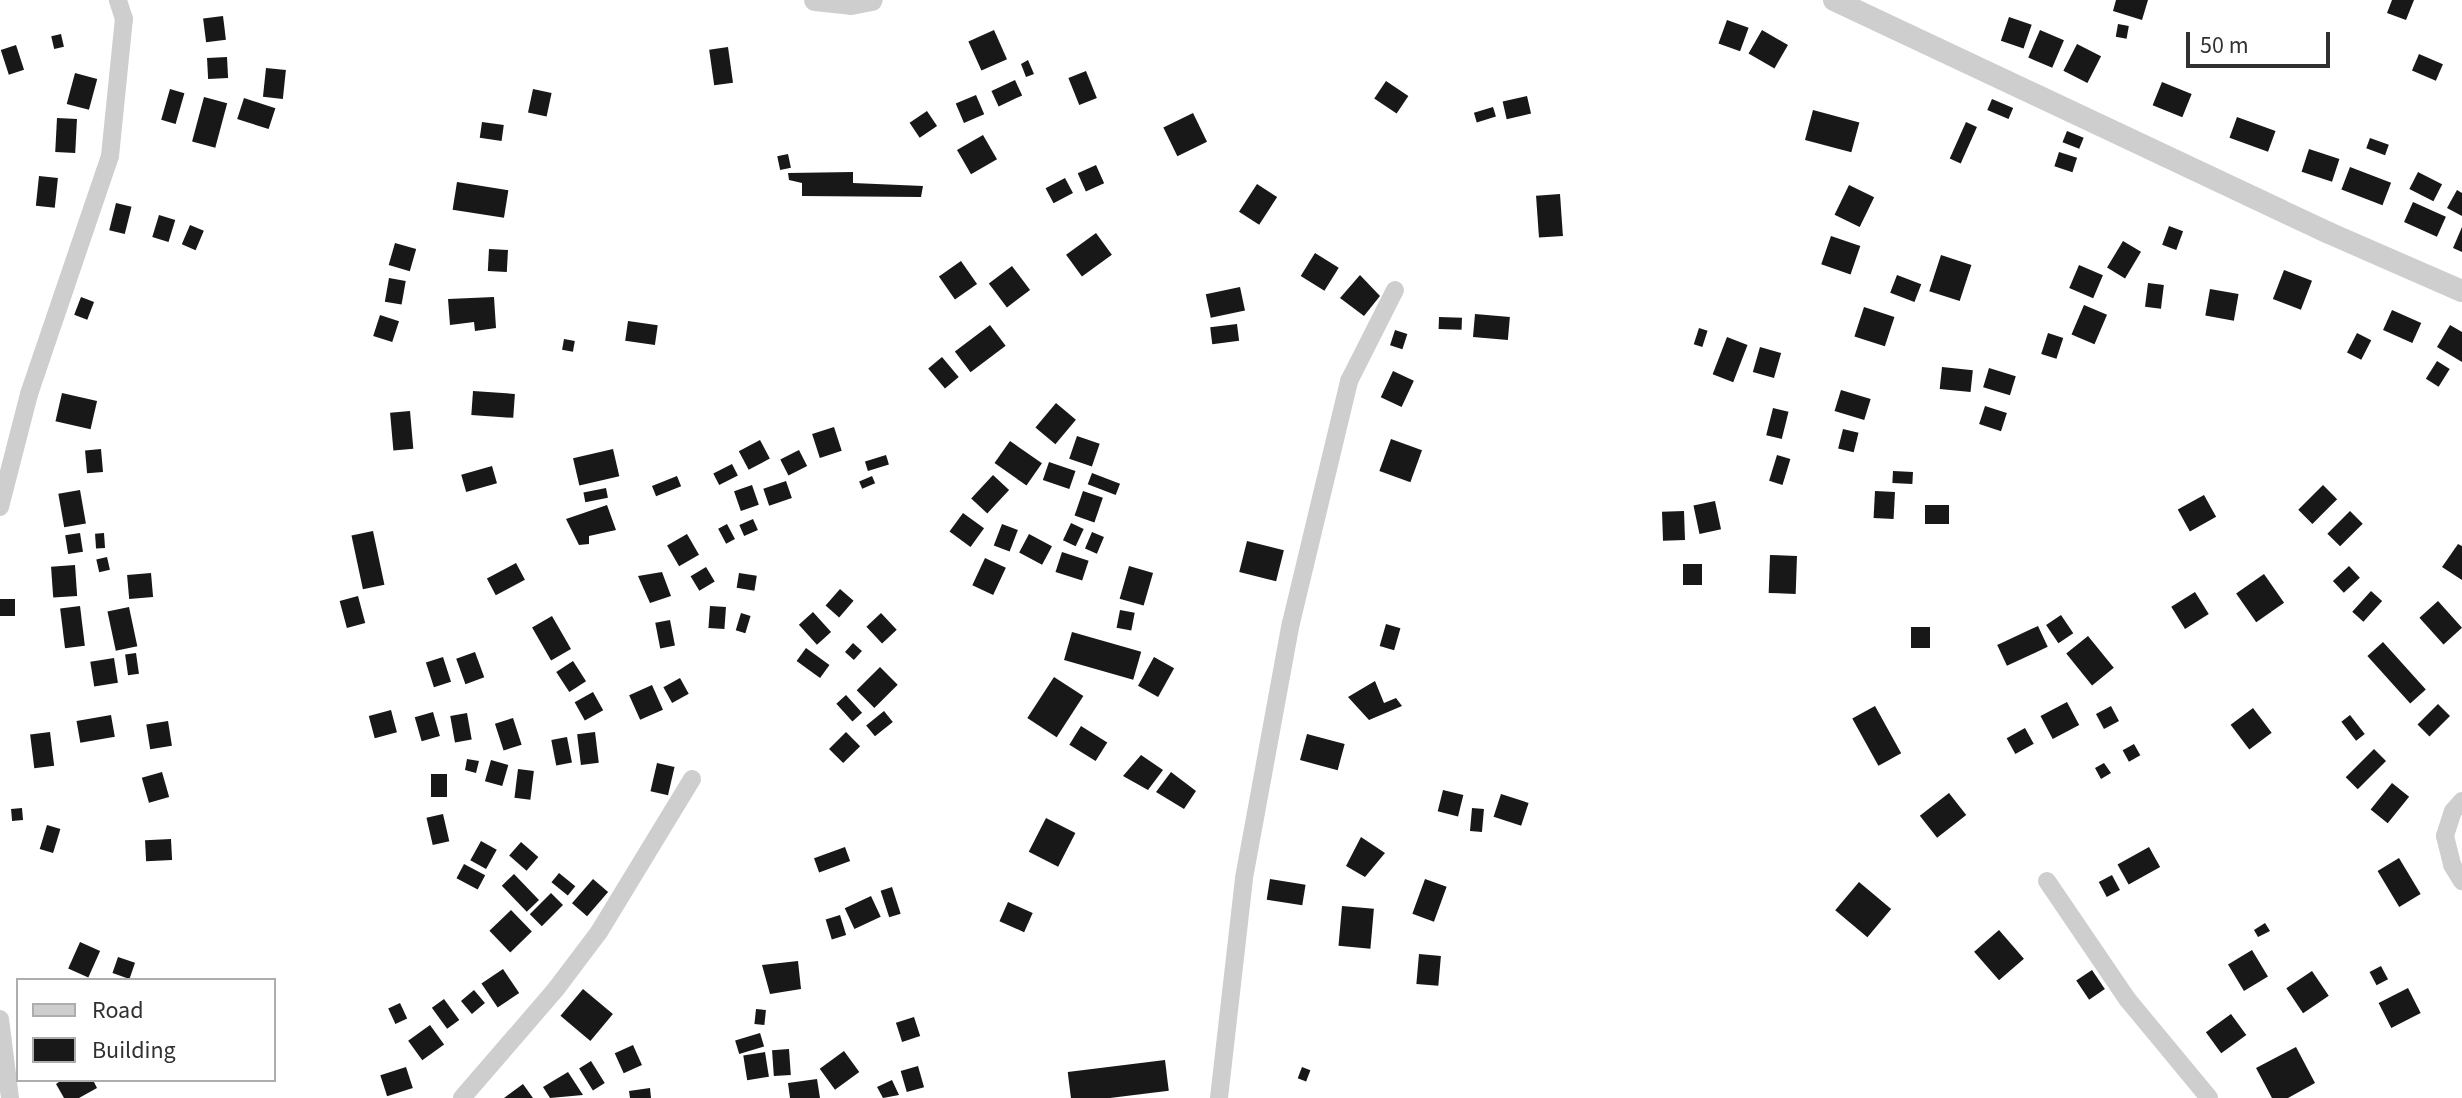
<!DOCTYPE html>
<html>
<head>
<meta charset="utf-8">
<style>
  body { margin:0 }
  #map { position:relative; width:2462px; height:1098px; overflow:hidden; background:#fff; font-family:"Source Sans 3",sans-serif }
  div>[style] { position:absolute }
  [style*='--x'] { left:calc(var(--x)*1px); top:calc(var(--y)*1px); width:calc(var(--w)*1px); rotate:calc(var(--a)*1deg) }
  .building>* { inset:0; background:#181818; transform-origin:0 0 }
  .minor>* { height:18px; margin:-9px; padding:0 9px; transform-origin:9px; border-radius:9px; background:#cecece }
  .tertiary>* { height:22px; margin:-11px; padding:0 11px; transform-origin:11px; border-radius:11px; background:#cecece }
  span { translate:-50% -50%; white-space:nowrap; text-align:center; line-height:1.15; -webkit-text-stroke:8px #fff; paint-order:stroke }
  .legend { position:absolute; left:16px; top:978px; width:260px; height:104px; box-sizing:border-box; background:#fff; border:2px solid #adadad; margin:0; padding:10px 14px; list-style:none; font-size:24px; color:#313131 }
  .legend li { display:flex; align-items:center; gap:16px; height:40px }
  .legend b { width:40px; border:2px solid #adadad }
  .scale { position:absolute; left:2186px; top:32px; width:144px; height:36px; box-sizing:border-box; border:4px solid #313131; border-top:0; padding-left:10px; font-size:24px; line-height:28px; white-space:nowrap; color:#313131; -webkit-text-stroke:6px #fff; paint-order:stroke }
</style>
</head>
<body>
<div id="map">
  <div class="building">
    <div style="clip-path:polygon(2116px 0,2148px 0,2142px 20px,2113px 11px)"></div>
    <div style="clip-path:polygon(2392px 0,2414px 0,2406px 20px,2387px 13px)"></div>
    <div style="left:223px;top:16px;width:24px;height:20px;rotate:83deg"></div>
    <div style="left:2009px;top:17px;width:24px;height:25px;rotate:19deg"></div>
    <div style="left:1727px;top:20px;width:23px;height:25px;rotate:20deg"></div>
    <div style="left:2118px;top:24px;width:11px;height:13px;rotate:10deg"></div>
    <div style="left:994px;top:30px;width:32px;height:28px;rotate:66deg"></div>
    <div style="left:1762px;top:30px;width:30px;height:27px;rotate:30deg"></div>
    <div style="left:2040px;top:30px;width:26px;height:30px;rotate:23deg"></div>
    <div style="left:61px;top:34px;width:13px;height:10px;rotate:77deg"></div>
    <div style="left:2077px;top:44px;width:27px;height:30px;rotate:27deg"></div>
    <div style="left:16px;top:45px;width:26px;height:16px;rotate:72deg"></div>
    <div style="left:728px;top:47px;width:36px;height:19px;rotate:82deg"></div>
    <div style="left:2419px;top:54px;width:26px;height:18px;rotate:23deg"></div>
    <div style="left:227px;top:57px;width:21px;height:20px;rotate:87deg"></div>
    <div style="clip-path:polygon(1028px 60px,1034px 74px,1026px 77px,1021px 64px)"></div>
    <div style="left:266px;top:68px;width:20px;height:29px;rotate:6deg"></div>
    <div style="left:1086px;top:71px;width:29px;height:19px;rotate:68deg"></div>
    <div style="left:75px;top:73px;width:23px;height:32px;rotate:15deg"></div>
    <div style="left:1015px;top:80px;width:17px;height:26px;rotate:65deg"></div>
    <div style="left:1386px;top:81px;width:27px;height:21px;rotate:34deg"></div>
    <div style="left:2162px;top:82px;width:32px;height:25px;rotate:22deg"></div>
    <div style="left:170px;top:89px;width:15px;height:32px;rotate:16deg"></div>
    <div style="left:533px;top:89px;width:19px;height:24px;rotate:12deg"></div>
    <div style="left:976px;top:95px;width:21px;height:22px;rotate:67deg"></div>
    <div style="left:1527px;top:96px;width:18px;height:25px;rotate:77deg"></div>
    <div style="left:204px;top:97px;width:24px;height:46px;rotate:15deg"></div>
    <div style="left:244px;top:98px;width:33px;height:22px;rotate:18deg"></div>
    <div style="left:1992px;top:99px;width:23px;height:12px;rotate:23deg"></div>
    <div style="left:1493px;top:107px;width:10px;height:20px;rotate:73deg"></div>
    <div style="left:1813px;top:110px;width:48px;height:31px;rotate:15deg"></div>
    <div style="left:927px;top:111px;width:18px;height:21px;rotate:56deg"></div>
    <div style="left:1193px;top:113px;width:32px;height:33px;rotate:64deg"></div>
    <div style="left:2237px;top:117px;width:41px;height:22px;rotate:20deg"></div>
    <div style="left:57px;top:118px;width:20px;height:34px;rotate:3deg"></div>
    <div style="left:482px;top:122px;width:22px;height:16px;rotate:8deg"></div>
    <div style="left:1966px;top:122px;width:12px;height:40px;rotate:24deg"></div>
    <div style="left:2067px;top:131px;width:18px;height:12px;rotate:22deg"></div>
    <div style="left:983px;top:135px;width:28px;height:30px;rotate:60deg"></div>
    <div style="left:2370px;top:138px;width:20px;height:11px;rotate:20deg"></div>
    <div style="left:2309px;top:149px;width:32px;height:24px;rotate:18deg"></div>
    <div style="left:2059px;top:152px;width:19px;height:15px;rotate:18deg"></div>
    <div style="left:788px;top:154px;width:14px;height:11px;rotate:78deg"></div>
    <div style="left:1096px;top:165px;width:20px;height:20px;rotate:66deg"></div>
    <div style="left:2350px;top:167px;width:44px;height:24px;rotate:21deg"></div>
    <div style="clip-path:polygon(853px 172px,853px 183px,923px 186px,921px 197px,802px 196px,802px 183px,789px 180px,788px 173px)"></div>
    <div style="left:2418px;top:172px;width:27px;height:19px;rotate:27deg"></div>
    <div style="left:39px;top:176px;width:19px;height:30px;rotate:6deg"></div>
    <div style="left:1065px;top:178px;width:17px;height:22px;rotate:62deg"></div>
    <div style="left:457px;top:182px;width:52px;height:28px;rotate:9deg"></div>
    <div style="left:1257px;top:184px;width:24px;height:33px;rotate:33deg"></div>
    <div style="left:1849px;top:185px;width:28px;height:33px;rotate:26deg"></div>
    <div style="clip-path:polygon(2457px 190px,2462px 193px,2462px 216px,2447px 208px)"></div>
    <div style="left:1560px;top:194px;width:42px;height:24px;rotate:86deg"></div>
    <div style="left:2413px;top:202px;width:36px;height:22px;rotate:24deg"></div>
    <div style="left:116px;top:203px;width:16px;height:28px;rotate:14deg"></div>
    <div style="left:159px;top:215px;width:17px;height:23px;rotate:17deg"></div>
    <div style="left:190px;top:225px;width:15px;height:21px;rotate:23deg"></div>
    <div style="left:2169px;top:226px;width:15px;height:20px;rotate:20deg"></div>
    <div style="clip-path:polygon(2462px 227px,2462px 252px,2453px 248px)"></div>
    <div style="left:1096px;top:233px;width:27px;height:37px;rotate:54deg"></div>
    <div style="left:1831px;top:236px;width:31px;height:30px;rotate:19deg"></div>
    <div style="left:2123px;top:241px;width:21px;height:31px;rotate:31deg"></div>
    <div style="left:395px;top:243px;width:22px;height:23px;rotate:16deg"></div>
    <div style="left:489px;top:249px;width:19px;height:22px;rotate:3deg"></div>
    <div style="left:1315px;top:253px;width:28px;height:27px;rotate:32deg"></div>
    <div style="left:1941px;top:255px;width:32px;height:38px;rotate:18deg"></div>
    <div style="left:961px;top:261px;width:28px;height:27px;rotate:55deg"></div>
    <div style="left:2079px;top:265px;width:26px;height:25px;rotate:23deg"></div>
    <div style="left:1012px;top:266px;width:30px;height:29px;rotate:53deg"></div>
    <div style="left:2284px;top:270px;width:30px;height:31px;rotate:21deg"></div>
    <div style="clip-path:polygon(1360px 275px,1380px 296px,1364px 316px,1340px 298px)"></div>
    <div style="left:1897px;top:275px;width:26px;height:19px;rotate:21deg"></div>
    <div style="left:389px;top:278px;width:17px;height:24px;rotate:10deg"></div>
    <div style="left:2148px;top:283px;width:16px;height:24px;rotate:7deg"></div>
    <div style="left:1240px;top:287px;width:24px;height:35px;rotate:78deg"></div>
    <div style="left:2210px;top:289px;width:29px;height:27px;rotate:10deg"></div>
    <div style="left:81px;top:297px;width:14px;height:19px;rotate:21deg"></div>
    <div style="clip-path:polygon(494px 297px,496px 328px,475px 331px,474px 322px,450px 325px,448px 299px)"></div>
    <div style="left:2084px;top:305px;width:25px;height:32px;rotate:23deg"></div>
    <div style="left:1864px;top:307px;width:32px;height:31px;rotate:18deg"></div>
    <div style="left:2392px;top:310px;width:32px;height:22px;rotate:24deg"></div>
    <div style="left:1475px;top:314px;width:35px;height:23px;rotate:5deg"></div>
    <div style="left:380px;top:315px;width:20px;height:22px;rotate:18deg"></div>
    <div style="left:1439px;top:317px;width:23px;height:12px;rotate:2deg"></div>
    <div style="left:628px;top:321px;width:30px;height:20px;rotate:8deg"></div>
    <div style="left:1237px;top:324px;width:17px;height:27px;rotate:83deg"></div>
    <div style="left:990px;top:325px;width:26px;height:44px;rotate:53deg"></div>
    <div style="clip-path:polygon(2450px 325px,2462px 332px,2462px 362px,2437px 347px)"></div>
    <div style="left:1699px;top:328px;width:9px;height:17px;rotate:18deg"></div>
    <div style="left:1395px;top:330px;width:13px;height:16px;rotate:18deg"></div>
    <div style="left:2048px;top:333px;width:16px;height:22px;rotate:18deg"></div>
    <div style="left:2357px;top:333px;width:16px;height:22px;rotate:27deg"></div>
    <div style="left:1727px;top:337px;width:22px;height:40px;rotate:21deg"></div>
    <div style="left:564px;top:339px;width:11px;height:11px;rotate:10deg"></div>
    <div style="left:1760px;top:347px;width:22px;height:26px;rotate:16deg"></div>
    <div style="left:942px;top:357px;width:26px;height:18px;rotate:50deg"></div>
    <div style="left:2437px;top:361px;width:15px;height:21px;rotate:32deg"></div>
    <div style="left:1942px;top:367px;width:31px;height:22px;rotate:6deg"></div>
    <div style="left:1989px;top:368px;width:28px;height:20px;rotate:17deg"></div>
    <div style="left:1393px;top:371px;width:23px;height:29px;rotate:25deg"></div>
    <div style="left:1841px;top:390px;width:31px;height:22px;rotate:17deg"></div>
    <div style="left:473px;top:391px;width:42px;height:24px;rotate:4deg"></div>
    <div style="left:62px;top:393px;width:36px;height:29px;rotate:13deg"></div>
    <div style="left:1056px;top:403px;width:26px;height:32px;rotate:40deg"></div>
    <div style="left:1985px;top:406px;width:23px;height:19px;rotate:18deg"></div>
    <div style="left:1773px;top:408px;width:16px;height:28px;rotate:14deg"></div>
    <div style="left:410px;top:411px;width:38px;height:20px;rotate:85deg"></div>
    <div style="left:834px;top:427px;width:25px;height:23px;rotate:72deg"></div>
    <div style="left:1843px;top:429px;width:16px;height:20px;rotate:14deg"></div>
    <div style="left:1077px;top:436px;width:24px;height:24px;rotate:19deg"></div>
    <div style="left:1391px;top:439px;width:33px;height:34px;rotate:20deg"></div>
    <div style="left:760px;top:440px;width:21px;height:24px;rotate:62deg"></div>
    <div style="left:1010px;top:441px;width:39px;height:27px;rotate:35deg"></div>
    <div style="left:101px;top:449px;width:23px;height:16px;rotate:85deg"></div>
    <div style="left:613px;top:449px;width:28px;height:41px;rotate:77deg"></div>
    <div style="left:799px;top:450px;width:18px;height:21px;rotate:63deg"></div>
    <div style="left:886px;top:455px;width:10px;height:22px;rotate:73deg"></div>
    <div style="left:1777px;top:455px;width:14px;height:27px;rotate:17deg"></div>
    <div style="left:1049px;top:462px;width:28px;height:19px;rotate:19deg"></div>
    <div style="left:732px;top:464px;width:13px;height:21px;rotate:63deg"></div>
    <div style="left:492px;top:466px;width:18px;height:32px;rotate:74deg"></div>
    <div style="left:1893px;top:471px;width:20px;height:12px;rotate:3deg"></div>
    <div style="left:1092px;top:473px;width:30px;height:12px;rotate:21deg"></div>
    <div style="left:993px;top:475px;width:22px;height:32px;rotate:43deg"></div>
    <div style="left:677px;top:476px;width:11px;height:27px;rotate:68deg"></div>
    <div style="left:872px;top:476px;width:8px;height:14px;rotate:67deg"></div>
    <div style="left:786px;top:481px;width:18px;height:24px;rotate:71deg"></div>
    <div style="left:752px;top:485px;width:21px;height:19px;rotate:71deg"></div>
    <div style="left:2323px;top:485px;width:20px;height:35px;rotate:45deg"></div>
    <div style="left:606px;top:488px;width:10px;height:23px;rotate:79deg"></div>
    <div style="left:80px;top:490px;width:34px;height:22px;rotate:80deg"></div>
    <div style="left:1083px;top:491px;width:21px;height:26px;rotate:19deg"></div>
    <div style="left:1875px;top:491px;width:20px;height:27px;rotate:3deg"></div>
    <div style="left:2204px;top:495px;width:25px;height:30px;rotate:61deg"></div>
    <div style="left:1715px;top:501px;width:29px;height:22px;rotate:78deg"></div>
    <div style="clip-path:polygon(607px 505px,616px 530px,589px 536px,589px 544px,579px 545px,566px 519px)"></div>
    <div style="left:1925px;top:505px;width:24px;height:19px"></div>
    <div style="left:1684px;top:511px;width:29px;height:22px;rotate:88deg"></div>
    <div style="left:2350px;top:511px;width:18px;height:32px;rotate:45deg"></div>
    <div style="left:963px;top:513px;width:26px;height:23px;rotate:36deg"></div>
    <div style="left:753px;top:519px;width:12px;height:15px;rotate:66deg"></div>
    <div style="left:1071px;top:523px;width:14px;height:19px;rotate:25deg"></div>
    <div style="left:727px;top:524px;width:17px;height:10px;rotate:62deg"></div>
    <div style="left:1002px;top:524px;width:17px;height:23px;rotate:21deg"></div>
    <div style="left:373px;top:531px;width:55px;height:22px;rotate:78deg"></div>
    <div style="left:1092px;top:532px;width:13px;height:18px;rotate:23deg"></div>
    <div style="left:80px;top:533px;width:19px;height:15px;rotate:81deg"></div>
    <div style="left:104px;top:533px;width:15px;height:9px;rotate:86deg"></div>
    <div style="left:687px;top:534px;width:24px;height:23px;rotate:60deg"></div>
    <div style="left:1029px;top:534px;width:26px;height:21px;rotate:28deg"></div>
    <div style="left:1247px;top:541px;width:38px;height:32px;rotate:14deg"></div>
    <div style="clip-path:polygon(2458px 544px,2462px 546px,2462px 580px,2442px 567px)"></div>
    <div style="left:1062px;top:552px;width:28px;height:21px;rotate:18deg"></div>
    <div style="left:1770px;top:555px;width:27px;height:38px;rotate:2deg"></div>
    <div style="left:107px;top:557px;width:13px;height:11px;rotate:77deg"></div>
    <div style="left:985px;top:558px;width:23px;height:30px;rotate:25deg"></div>
    <div style="left:516px;top:563px;width:19px;height:33px;rotate:62deg"></div>
    <div style="left:1702px;top:564px;width:21px;height:19px;rotate:90deg"></div>
    <div style="left:75px;top:565px;width:31px;height:24px;rotate:86deg"></div>
    <div style="left:1129px;top:566px;width:25px;height:34px;rotate:16deg"></div>
    <div style="left:2349px;top:566px;width:16px;height:22px;rotate:47deg"></div>
    <div style="left:706px;top:567px;width:17px;height:18px;rotate:59deg"></div>
    <div style="clip-path:polygon(662px 572px,671px 596px,650px 603px,638px 576px)"></div>
    <div style="left:151px;top:573px;width:24px;height:24px;rotate:85deg"></div>
    <div style="left:739px;top:573px;width:18px;height:15px;rotate:9deg"></div>
    <div style="left:2264px;top:574px;width:35px;height:34px;rotate:55deg"></div>
    <div style="left:840px;top:589px;width:18px;height:22px;rotate:41deg"></div>
    <div style="left:2371px;top:591px;width:15px;height:28px;rotate:42deg"></div>
    <div style="left:2195px;top:592px;width:26px;height:28px;rotate:58deg"></div>
    <div style="left:358px;top:596px;width:28px;height:19px;rotate:75deg"></div>
    <div style="left:15px;top:599px;width:17px;height:15px;rotate:90deg"></div>
    <div style="left:2438px;top:601px;width:36px;height:25px;rotate:48deg"></div>
    <div style="left:80px;top:606px;width:40px;height:20px;rotate:83deg"></div>
    <div style="left:710px;top:606px;width:16px;height:22px;rotate:4deg"></div>
    <div style="left:129px;top:607px;width:40px;height:22px;rotate:78deg"></div>
    <div style="left:1120px;top:610px;width:15px;height:18px;rotate:11deg"></div>
    <div style="left:813px;top:612px;width:27px;height:19px;rotate:48deg"></div>
    <div style="left:741px;top:613px;width:10px;height:18px;rotate:17deg"></div>
    <div style="left:881px;top:613px;width:23px;height:20px;rotate:47deg"></div>
    <div style="left:2061px;top:615px;width:22px;height:18px;rotate:56deg"></div>
    <div style="left:552px;top:616px;width:38px;height:23px;rotate:60deg"></div>
    <div style="left:670px;top:620px;width:26px;height:15px;rotate:79deg"></div>
    <div style="left:1386px;top:624px;width:15px;height:23px;rotate:16deg"></div>
    <div style="left:2038px;top:626px;width:23px;height:45px;rotate:65deg"></div>
    <div style="left:1911px;top:627px;width:19px;height:21px"></div>
    <div style="left:1072px;top:632px;width:72px;height:29px;rotate:16deg"></div>
    <div style="left:2088px;top:636px;width:41px;height:28px;rotate:51deg"></div>
    <div style="left:2383px;top:642px;width:64px;height:21px;rotate:48deg"></div>
    <div style="left:853px;top:643px;width:12px;height:12px;rotate:42deg"></div>
    <div style="left:806px;top:648px;width:29px;height:16px;rotate:36deg"></div>
    <div style="left:475px;top:652px;width:27px;height:20px;rotate:70deg"></div>
    <div style="left:136px;top:653px;width:21px;height:11px;rotate:82deg"></div>
    <div style="left:443px;top:657px;width:26px;height:18px;rotate:72deg"></div>
    <div style="left:1154px;top:657px;width:23px;height:33px;rotate:29deg"></div>
    <div style="left:114px;top:658px;width:25px;height:24px;rotate:81deg"></div>
    <div style="left:573px;top:661px;width:24px;height:20px;rotate:57deg"></div>
    <div style="left:880px;top:667px;width:25px;height:33px;rotate:45deg"></div>
    <div style="left:1054px;top:677px;width:35px;height:49px;rotate:33deg"></div>
    <div style="left:680px;top:678px;width:18px;height:19px;rotate:61deg"></div>
    <div style="clip-path:polygon(1375px 681px,1384px 703px,1396px 698px,1402px 706px,1369px 720px,1348px 697px)"></div>
    <div style="left:652px;top:685px;width:27px;height:25px;rotate:66deg"></div>
    <div style="left:593px;top:692px;width:21px;height:21px;rotate:61deg"></div>
    <div style="left:846px;top:695px;width:24px;height:13px;rotate:48deg"></div>
    <div style="left:2067px;top:702px;width:26px;height:30px;rotate:62deg"></div>
    <div style="left:2438px;top:704px;width:17px;height:29px;rotate:45deg"></div>
    <div style="left:1875px;top:706px;width:54px;height:26px;rotate:61deg"></div>
    <div style="left:2111px;top:706px;width:17px;height:17px;rotate:62deg"></div>
    <div style="left:2253px;top:708px;width:31px;height:28px;rotate:53deg"></div>
    <div style="left:391px;top:710px;width:23px;height:23px;rotate:75deg"></div>
    <div style="left:884px;top:711px;width:14px;height:23px;rotate:51deg"></div>
    <div style="left:433px;top:712px;width:25px;height:19px;rotate:74deg"></div>
    <div style="left:467px;top:713px;width:27px;height:17px;rotate:80deg"></div>
    <div style="left:111px;top:715px;width:22px;height:35px;rotate:80deg"></div>
    <div style="left:2350px;top:715px;width:24px;height:11px;rotate:52deg"></div>
    <div style="left:513px;top:718px;width:28px;height:19px;rotate:72deg"></div>
    <div style="left:168px;top:721px;width:25px;height:22px;rotate:81deg"></div>
    <div style="left:1081px;top:726px;width:31px;height:22px;rotate:32deg"></div>
    <div style="left:2025px;top:728px;width:18px;height:21px;rotate:61deg"></div>
    <div style="left:50px;top:732px;width:34px;height:20px;rotate:83deg"></div>
    <div style="left:595px;top:732px;width:31px;height:18px;rotate:83deg"></div>
    <div style="left:846px;top:732px;width:20px;height:24px;rotate:45deg"></div>
    <div style="left:1307px;top:734px;width:39px;height:27px;rotate:15deg"></div>
    <div style="left:567px;top:737px;width:26px;height:16px;rotate:79deg"></div>
    <div style="left:2134px;top:744px;width:13px;height:13px;rotate:61deg"></div>
    <div style="left:2374px;top:749px;width:17px;height:40px;rotate:45deg"></div>
    <div style="clip-path:polygon(1141px 755px,1163px 770px,1148px 790px,1123px 776px)"></div>
    <div style="clip-path:polygon(467px 759px,479px 761px,476px 773px,465px 770px)"></div>
    <div style="left:491px;top:760px;width:18px;height:22px;rotate:16deg"></div>
    <div style="left:657px;top:763px;width:18px;height:29px;rotate:13deg"></div>
    <div style="clip-path:polygon(2104px 763px,2111px 773px,2101px 779px,2095px 768px)"></div>
    <div style="left:518px;top:769px;width:16px;height:29px;rotate:7deg"></div>
    <div style="left:162px;top:772px;width:26px;height:21px;rotate:74deg"></div>
    <div style="clip-path:polygon(1171px 772px,1196px 791px,1184px 809px,1156px 792px)"></div>
    <div style="left:447px;top:774px;width:23px;height:16px;rotate:90deg"></div>
    <div style="left:2392px;top:783px;width:22px;height:34px;rotate:39deg"></div>
    <div style="left:1443px;top:790px;width:21px;height:22px;rotate:14deg"></div>
    <div style="left:1949px;top:793px;width:28px;height:37px;rotate:52deg"></div>
    <div style="left:1501px;top:794px;width:29px;height:24px;rotate:18deg"></div>
    <div style="left:22px;top:808px;width:12px;height:11px;rotate:85deg"></div>
    <div style="left:1472px;top:808px;width:12px;height:23px;rotate:5deg"></div>
    <div style="left:443px;top:814px;width:28px;height:17px;rotate:77deg"></div>
    <div style="left:1046px;top:818px;width:33px;height:38px;rotate:27deg"></div>
    <div style="left:47px;top:825px;width:14px;height:25px;rotate:17deg"></div>
    <div style="clip-path:polygon(1361px 837px,1385px 853px,1365px 877px,1346px 866px)"></div>
    <div style="left:171px;top:839px;width:21px;height:26px;rotate:87deg"></div>
    <div style="left:481px;top:841px;width:18px;height:22px;rotate:29deg"></div>
    <div style="left:521px;top:842px;width:23px;height:18px;rotate:41deg"></div>
    <div style="left:845px;top:847px;width:15px;height:33px;rotate:70deg"></div>
    <div style="left:2149px;top:847px;width:23px;height:36px;rotate:61deg"></div>
    <div style="left:2399px;top:858px;width:42px;height:25px;rotate:59deg"></div>
    <div style="left:464px;top:864px;width:24px;height:16px;rotate:28deg"></div>
    <div style="left:559px;top:873px;width:21px;height:12px;rotate:39deg"></div>
    <div style="left:514px;top:874px;width:36px;height:17px;rotate:46deg"></div>
    <div style="left:2112px;top:875px;width:17px;height:15px;rotate:62deg"></div>
    <div style="left:593px;top:879px;width:20px;height:32px;rotate:41deg"></div>
    <div style="left:1270px;top:879px;width:36px;height:21px;rotate:9deg"></div>
    <div style="left:1425px;top:879px;width:23px;height:37px;rotate:20deg"></div>
    <div style="left:1859px;top:882px;width:42px;height:37px;rotate:40deg"></div>
    <div style="left:892px;top:887px;width:28px;height:12px;rotate:72deg"></div>
    <div style="left:551px;top:893px;width:17px;height:30px;rotate:45deg"></div>
    <div style="left:871px;top:896px;width:23px;height:29px;rotate:65deg"></div>
    <div style="left:1008px;top:902px;width:27px;height:21px;rotate:24deg"></div>
    <div style="left:1342px;top:906px;width:32px;height:40px;rotate:5deg"></div>
    <div style="left:511px;top:910px;width:30px;height:30px;rotate:46deg"></div>
    <div style="left:840px;top:915px;width:21px;height:15px;rotate:73deg"></div>
    <div style="clip-path:polygon(2265px 923px,2270px 931px,2258px 937px,2254px 930px)"></div>
    <div style="left:1999px;top:930px;width:38px;height:33px;rotate:49deg"></div>
    <div style="left:80px;top:942px;width:22px;height:29px;rotate:24deg"></div>
    <div style="left:2252px;top:950px;width:31px;height:28px;rotate:59deg"></div>
    <div style="left:1419px;top:954px;width:22px;height:30px;rotate:5deg"></div>
    <div style="left:118px;top:957px;width:18px;height:17px;rotate:19deg"></div>
    <div style="clip-path:polygon(798px 961px,801px 989px,770px 994px,762px 965px)"></div>
    <div style="left:2381px;top:966px;width:15px;height:13px;rotate:62deg"></div>
    <div style="left:503px;top:969px;width:29px;height:26px;rotate:56deg"></div>
    <div style="left:2092px;top:970px;width:23px;height:19px;rotate:56deg"></div>
    <div style="left:2312px;top:971px;width:30px;height:31px;rotate:56deg"></div>
    <div style="left:2408px;top:988px;width:28px;height:33px;rotate:63deg"></div>
    <div style="left:583px;top:989px;width:39px;height:35px;rotate:40deg"></div>
    <div style="left:474px;top:990px;width:17px;height:17px;rotate:50deg"></div>
    <div style="left:444px;top:999px;width:26px;height:15px;rotate:54deg"></div>
    <div style="left:400px;top:1003px;width:17px;height:13px;rotate:65deg"></div>
    <div style="left:756px;top:1009px;width:10px;height:15px;rotate:6deg"></div>
    <div style="left:2231px;top:1014px;width:26px;height:31px;rotate:54deg"></div>
    <div style="left:914px;top:1017px;width:20px;height:19px;rotate:72deg"></div>
    <div style="left:430px;top:1025px;width:24px;height:27px;rotate:54deg"></div>
    <div style="left:760px;top:1033px;width:14px;height:26px;rotate:73deg"></div>
    <div style="left:633px;top:1045px;width:22px;height:20px;rotate:66deg"></div>
    <div style="clip-path:polygon(2296px 1047px,2315px 1083px,2288px 1098px,2272px 1098px,2256px 1068px)"></div>
    <div style="left:789px;top:1049px;width:26px;height:17px;rotate:86deg"></div>
    <div style="left:844px;top:1051px;width:26px;height:30px;rotate:54deg"></div>
    <div style="left:765px;top:1052px;width:25px;height:22px;rotate:81deg"></div>
    <div style="left:1165px;top:1060px;width:31px;height:98px;rotate:83deg"></div>
    <div style="left:591px;top:1061px;width:26px;height:14px;rotate:58deg"></div>
    <div style="left:918px;top:1066px;width:22px;height:18px;rotate:74deg"></div>
    <div style="left:406px;top:1067px;width:22px;height:27px;rotate:72deg"></div>
    <div style="left:1302px;top:1067px;width:9px;height:12px;rotate:21deg"></div>
    <div style="clip-path:polygon(568px 1072px,583px 1095px,550px 1098px,543px 1087px)"></div>
    <div style="clip-path:polygon(817px 1079px,820px 1098px,790px 1098px,788px 1083px)"></div>
    <div style="clip-path:polygon(62px 1080px,93px 1080px,97px 1088px,79px 1098px,64px 1098px,56px 1084px)"></div>
    <div style="clip-path:polygon(892px 1080px,899px 1095px,883px 1098px,877px 1087px)"></div>
    <div style="clip-path:polygon(523px 1084px,533px 1098px,504px 1098px)"></div>
    <div style="clip-path:polygon(650px 1088px,651px 1098px,630px 1098px,629px 1091px)"></div>
  </div>
  <div class="minor">
    <div style="--x:0;--y:507;--w:117;--a:-75.6"></div>
    <div style="--x:29;--y:394;--w:251;--a:-71.2"></div>
    <div style="--x:110;--y:156;--w:138;--a:-84.2"></div>
    <div style="--x:124;--y:19;--w:20;--a:-108"></div>
    <div style="--x:2462;--y:801;--w:13;--a:132"></div>
    <div style="--x:2453;--y:811;--w:26;--a:108"></div>
    <div style="--x:2445;--y:836;--w:30;--a:76"></div>
    <div style="--x:2452;--y:865;--w:19;--a:58"></div>
    <div style="--x:2047;--y:881;--w:144;--a:55.8"></div>
    <div style="--x:2128;--y:1000;--w:127;--a:50.4"></div>
    <div style="--x:0;--y:1019;--w:80;--a:82.8"></div>
    <div style="--x:462;--y:1098;--w:144;--a:-49.2"></div>
    <div style="--x:556;--y:989;--w:71;--a:-53"></div>
    <div style="--x:599;--y:932;--w:179;--a:-58.7"></div>
    <div style="--x:1219;--y:1098;--w:221;--a:-83.5"></div>
    <div style="--x:1244;--y:878;--w:259;--a:-79.6"></div>
    <div style="--x:1291;--y:623;--w:249;--a:-76.5"></div>
    <div style="--x:1349;--y:381;--w:102;--a:-63.2"></div>
  </div>
  <div class="tertiary">
    <div style="--x:815;--y:0;--w:36;--a:6"></div>
    <div style="--x:851;--y:4;--w:21;--a:-11"></div>
    <div style="--x:1834;--y:0;--w:547;--a:25.21"></div>
    <div style="--x:2329;--y:233;--w:145;--a:23.6"></div>
  </div>
  <ul class="legend">
  <li><b style="height:10px;background:#cecece"></b>Road</li>
  <li><b style="height:22px;background:#181818"></b>Building</li>
  </ul>
  <div class="scale">50 m</div>
</div>
</body>
</html>
